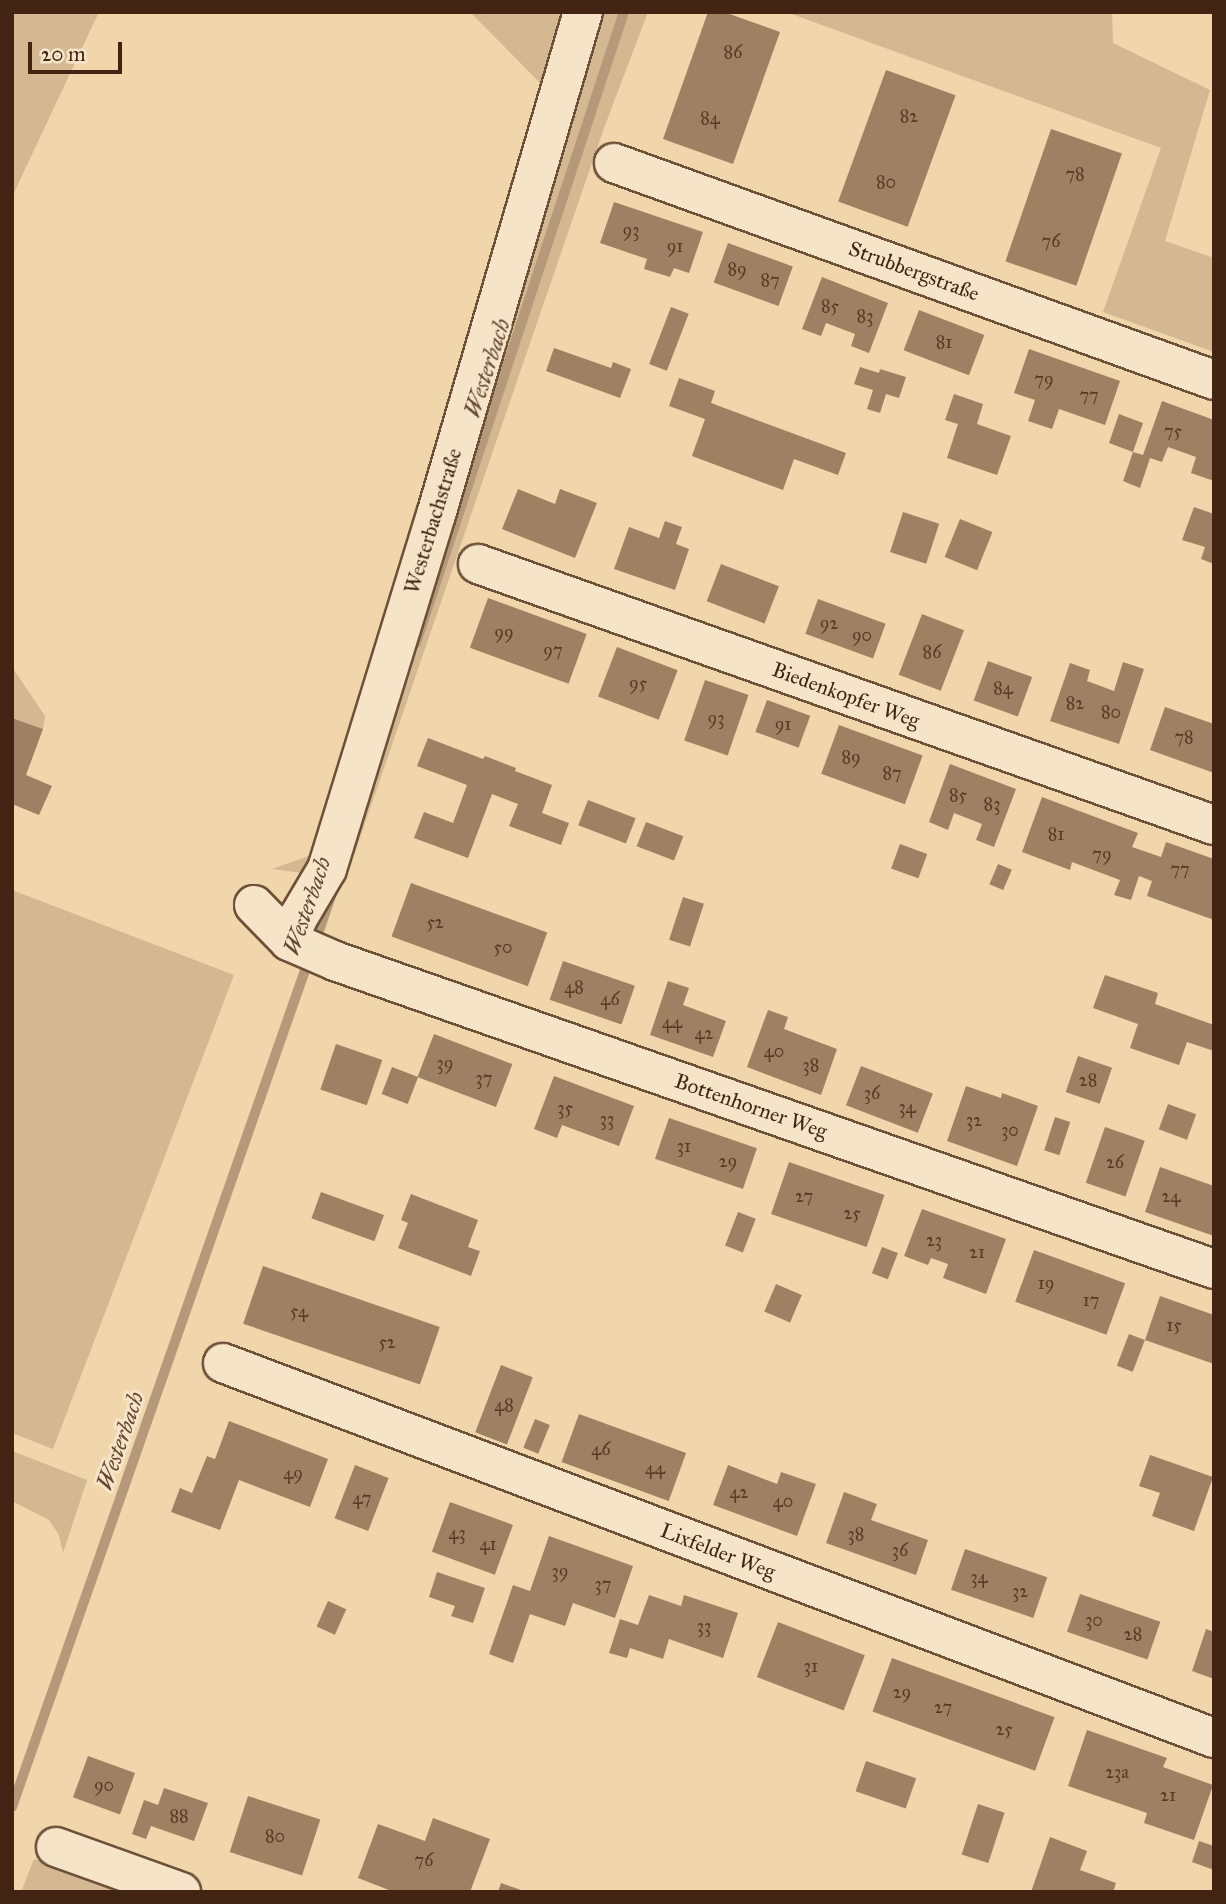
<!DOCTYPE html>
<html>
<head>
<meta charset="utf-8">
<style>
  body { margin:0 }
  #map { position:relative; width:1226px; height:1904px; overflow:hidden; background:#f1d6ac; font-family:"IM FELL Great Primer",serif }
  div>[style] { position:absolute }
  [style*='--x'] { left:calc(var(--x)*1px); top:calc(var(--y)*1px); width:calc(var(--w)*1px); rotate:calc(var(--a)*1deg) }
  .green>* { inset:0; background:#d3b892 }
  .stream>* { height:10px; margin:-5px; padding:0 5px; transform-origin:5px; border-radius:5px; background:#b59978 }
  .building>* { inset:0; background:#9d8162; transform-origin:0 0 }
  .roads { filter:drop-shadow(2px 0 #6d5038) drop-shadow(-2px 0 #6d5038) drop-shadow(0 2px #6d5038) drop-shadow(0 -2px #6d5038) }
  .minor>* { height:38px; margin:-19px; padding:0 19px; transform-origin:19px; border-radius:19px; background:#f6e4c9 }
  span { translate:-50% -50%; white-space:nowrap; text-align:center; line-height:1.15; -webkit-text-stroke:6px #f6e4c9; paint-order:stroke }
  .number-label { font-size:18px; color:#583b26 }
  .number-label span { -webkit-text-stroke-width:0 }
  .street-label { font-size:21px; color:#412412 }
  .water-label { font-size:23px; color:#644731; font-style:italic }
  .frame { position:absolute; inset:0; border:14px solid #412412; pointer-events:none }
  .scale { position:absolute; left:28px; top:42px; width:94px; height:32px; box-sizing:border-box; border:4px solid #412412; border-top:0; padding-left:9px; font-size:21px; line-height:24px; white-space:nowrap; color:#412412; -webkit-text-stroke:5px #f6e4c9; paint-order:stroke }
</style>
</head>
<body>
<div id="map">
  <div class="green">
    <div style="clip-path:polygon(12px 12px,99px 12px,12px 197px)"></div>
    <div style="clip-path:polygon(470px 12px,648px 12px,604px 128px,351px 864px,303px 873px,272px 869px,320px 852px,546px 89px)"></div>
    <div style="clip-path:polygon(786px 12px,1112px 12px,1113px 43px,1210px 90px,1165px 241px,1214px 258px,1214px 352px,1103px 312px,1161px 148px)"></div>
    <div style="clip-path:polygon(12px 667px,45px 716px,43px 729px,12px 718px)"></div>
    <div style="clip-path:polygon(12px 890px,234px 975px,53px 1449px,12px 1433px)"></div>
    <div style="clip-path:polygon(12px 1451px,87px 1480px,63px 1553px,59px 1535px,49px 1520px,12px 1501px)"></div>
    <div style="clip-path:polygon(34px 1859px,126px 1892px,21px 1892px)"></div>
  </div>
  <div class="stream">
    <div style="--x:416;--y:643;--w:664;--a:-71.76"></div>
    <div style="--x:314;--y:945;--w:55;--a:-70.9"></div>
    <div style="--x:12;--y:1807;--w:899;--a:-70.7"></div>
  </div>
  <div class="building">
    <div style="clip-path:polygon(708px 12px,724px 12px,780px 32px,733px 164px,663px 139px)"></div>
    <div style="left:886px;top:70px;width:74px;height:140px;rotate:20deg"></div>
    <div style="left:1051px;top:129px;width:75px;height:140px;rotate:19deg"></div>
    <div style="clip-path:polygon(614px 202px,703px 232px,689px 273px,674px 268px,670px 277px,644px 269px,647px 259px,600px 243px)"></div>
    <div style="left:728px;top:243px;width:69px;height:42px;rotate:20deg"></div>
    <div style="clip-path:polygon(822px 277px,888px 303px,869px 353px,851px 346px,855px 334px,826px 323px,821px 336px,802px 329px)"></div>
    <div style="left:671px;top:307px;width:19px;height:61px;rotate:21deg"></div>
    <div style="left:919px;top:310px;width:70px;height:43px;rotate:21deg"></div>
    <div style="clip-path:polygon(554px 348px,611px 368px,613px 362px,631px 369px,620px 398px,546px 371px)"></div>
    <div style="clip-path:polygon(1029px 349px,1120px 381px,1105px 425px,1059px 409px,1052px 429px,1028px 421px,1035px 400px,1014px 393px)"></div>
    <div style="clip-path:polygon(860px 367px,879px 373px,880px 369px,906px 377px,899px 398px,886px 394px,880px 413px,867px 409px,873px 390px,854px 384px)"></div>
    <div style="clip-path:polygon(679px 378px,715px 391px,711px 403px,846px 453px,838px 475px,794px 459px,783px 490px,692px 456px,705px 419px,669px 406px)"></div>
    <div style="clip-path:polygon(954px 394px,983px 404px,977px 424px,1011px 436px,997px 475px,947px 458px,958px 424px,945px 420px)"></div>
    <div style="clip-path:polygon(1162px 401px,1214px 420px,1214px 481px,1191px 473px,1196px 457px,1168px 447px,1162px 462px,1150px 458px,1140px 488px,1123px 481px,1133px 452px,1109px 443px,1119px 414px,1143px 423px,1133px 452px,1143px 455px)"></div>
    <div style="clip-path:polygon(518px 489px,555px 504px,560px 489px,597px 503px,575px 558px,502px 529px)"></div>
    <div style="clip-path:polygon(1194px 507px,1214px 514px,1214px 564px,1201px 559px,1205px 547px,1182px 540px)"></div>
    <div style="left:903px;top:512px;width:38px;height:42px;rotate:18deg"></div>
    <div style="left:960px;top:519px;width:35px;height:41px;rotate:22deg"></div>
    <div style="clip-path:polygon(665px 521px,682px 527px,676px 544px,689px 549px,675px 590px,614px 569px,629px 527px,659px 538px)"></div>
    <div style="left:721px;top:564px;width:62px;height:40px;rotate:21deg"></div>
    <div style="left:488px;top:598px;width:105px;height:53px;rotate:20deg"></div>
    <div style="left:818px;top:599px;width:72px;height:37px;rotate:20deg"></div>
    <div style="left:922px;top:614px;width:45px;height:65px;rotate:21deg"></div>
    <div style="left:617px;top:647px;width:65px;height:53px;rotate:21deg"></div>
    <div style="left:988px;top:661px;width:47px;height:42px;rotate:20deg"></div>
    <div style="clip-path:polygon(1123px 662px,1144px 669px,1119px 744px,1050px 721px,1070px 663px,1090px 670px,1087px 681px,1114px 691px)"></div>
    <div style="left:705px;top:680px;width:46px;height:64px;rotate:19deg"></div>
    <div style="left:767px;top:700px;width:46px;height:34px;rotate:20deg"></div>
    <div style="clip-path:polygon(1165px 707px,1214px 724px,1214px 773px,1150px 750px)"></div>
    <div style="clip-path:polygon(12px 718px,43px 729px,26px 775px,52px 786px,39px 815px,12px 804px)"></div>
    <div style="left:839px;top:725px;width:89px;height:52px;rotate:20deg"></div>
    <div style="clip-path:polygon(428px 738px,483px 759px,485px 756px,516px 768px,515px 771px,552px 785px,542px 813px,569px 823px,561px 845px,509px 826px,518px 804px,492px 794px,468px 858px,414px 838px,424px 812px,453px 823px,467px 785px,417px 766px)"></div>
    <div style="clip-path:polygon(950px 764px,1016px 789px,994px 847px,976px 840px,982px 824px,954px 813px,948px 830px,929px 822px)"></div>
    <div style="clip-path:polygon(1042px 797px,1138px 833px,1132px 847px,1161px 857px,1166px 842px,1214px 859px,1214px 920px,1147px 896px,1152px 881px,1139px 876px,1131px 900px,1114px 895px,1120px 880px,1072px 862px,1070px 870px,1022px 852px)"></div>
    <div style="left:588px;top:800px;width:51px;height:27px;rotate:21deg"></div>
    <div style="left:646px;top:822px;width:40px;height:26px;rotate:21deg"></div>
    <div style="left:900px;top:844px;width:29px;height:26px;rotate:20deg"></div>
    <div style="left:998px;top:864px;width:15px;height:22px;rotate:23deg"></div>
    <div style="left:411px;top:883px;width:145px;height:57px;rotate:20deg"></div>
    <div style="left:683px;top:897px;width:22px;height:45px;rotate:18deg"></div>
    <div style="left:563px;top:961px;width:76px;height:41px;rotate:19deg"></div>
    <div style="clip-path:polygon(1105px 975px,1158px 993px,1155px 1004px,1214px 1025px,1214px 1051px,1187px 1042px,1179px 1065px,1130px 1048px,1138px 1024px,1093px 1008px)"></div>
    <div style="clip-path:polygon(668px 981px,689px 988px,683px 1005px,726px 1021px,713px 1057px,650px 1035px)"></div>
    <div style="clip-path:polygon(768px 1010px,788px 1017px,784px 1029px,837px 1049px,821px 1095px,747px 1067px)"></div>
    <div style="left:434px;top:1034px;width:84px;height:46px;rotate:21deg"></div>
    <div style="left:336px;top:1044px;width:49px;height:48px;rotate:19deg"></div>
    <div style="left:1078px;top:1056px;width:36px;height:38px;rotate:19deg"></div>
    <div style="left:861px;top:1066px;width:77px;height:42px;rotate:21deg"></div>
    <div style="left:392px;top:1067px;width:28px;height:29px;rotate:21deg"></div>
    <div style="clip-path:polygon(554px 1076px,634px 1106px,619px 1146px,562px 1125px,557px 1138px,534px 1129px)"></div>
    <div style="clip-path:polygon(966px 1086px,1001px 1098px,1002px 1093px,1038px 1106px,1017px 1166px,947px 1141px)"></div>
    <div style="left:1168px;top:1104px;width:30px;height:27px;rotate:20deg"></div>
    <div style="left:1055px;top:1117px;width:16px;height:35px;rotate:18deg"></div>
    <div style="left:669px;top:1118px;width:93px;height:43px;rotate:19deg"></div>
    <div style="left:1105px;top:1127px;width:42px;height:59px;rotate:19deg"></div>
    <div style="left:789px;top:1162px;width:101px;height:55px;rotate:19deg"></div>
    <div style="clip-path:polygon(1160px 1167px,1214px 1186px,1214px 1236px,1145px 1212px)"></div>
    <div style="left:321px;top:1192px;width:67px;height:28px;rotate:20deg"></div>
    <div style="clip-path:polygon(411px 1194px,478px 1220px,468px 1247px,480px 1251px,471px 1276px,398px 1248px,408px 1223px,401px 1220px)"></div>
    <div style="clip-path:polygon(922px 1209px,1006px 1239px,986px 1294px,943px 1278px,948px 1264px,931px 1258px,928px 1265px,904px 1256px)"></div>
    <div style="left:738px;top:1212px;width:19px;height:36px;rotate:21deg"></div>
    <div style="left:882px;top:1247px;width:17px;height:28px;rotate:21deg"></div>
    <div style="left:1034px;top:1250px;width:97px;height:55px;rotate:20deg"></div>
    <div style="left:263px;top:1266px;width:187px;height:61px;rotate:19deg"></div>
    <div style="left:776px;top:1284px;width:28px;height:30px;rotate:23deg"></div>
    <div style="clip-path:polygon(1160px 1296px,1214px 1315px,1214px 1364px,1145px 1340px)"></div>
    <div style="left:1129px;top:1334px;width:17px;height:34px;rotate:21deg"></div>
    <div style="left:501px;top:1365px;width:34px;height:72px;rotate:21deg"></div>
    <div style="left:579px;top:1414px;width:114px;height:51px;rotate:20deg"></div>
    <div style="left:535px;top:1419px;width:16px;height:31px;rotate:22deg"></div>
    <div style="clip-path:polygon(229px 1421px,328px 1459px,310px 1507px,239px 1480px,220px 1530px,171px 1512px,180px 1488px,192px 1493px,207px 1456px,215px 1459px)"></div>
    <div style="clip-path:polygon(1150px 1455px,1213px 1477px,1194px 1531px,1152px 1516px,1160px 1493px,1139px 1486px)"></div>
    <div style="left:355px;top:1465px;width:36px;height:57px;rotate:21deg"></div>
    <div style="clip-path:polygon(728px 1465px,777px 1484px,781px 1472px,816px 1484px,797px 1536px,713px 1505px)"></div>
    <div style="clip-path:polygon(844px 1492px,877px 1504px,871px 1520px,928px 1540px,916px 1575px,826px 1543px)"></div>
    <div style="left:450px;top:1502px;width:67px;height:53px;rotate:20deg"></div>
    <div style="clip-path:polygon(549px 1536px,633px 1566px,615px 1618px,573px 1603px,565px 1626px,530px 1614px,513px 1663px,489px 1654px,513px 1585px,530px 1591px)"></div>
    <div style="left:965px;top:1549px;width:87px;height:43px;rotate:19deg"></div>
    <div style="clip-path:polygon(437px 1572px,485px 1588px,473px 1623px,451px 1616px,455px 1606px,429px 1597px)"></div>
    <div style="left:1080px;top:1594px;width:85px;height:40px;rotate:19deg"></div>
    <div style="clip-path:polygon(649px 1595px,681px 1606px,684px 1595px,738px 1613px,723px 1658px,669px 1639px,663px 1659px,630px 1648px,627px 1658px,609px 1653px,620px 1619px,638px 1625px)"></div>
    <div style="left:328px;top:1601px;width:20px;height:28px;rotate:24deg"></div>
    <div style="left:778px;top:1622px;width:93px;height:59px;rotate:21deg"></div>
    <div style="clip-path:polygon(1206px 1629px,1214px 1632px,1214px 1679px,1192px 1671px)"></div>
    <div style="left:892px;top:1658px;width:173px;height:57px;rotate:20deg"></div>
    <div style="clip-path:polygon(1087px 1730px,1167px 1758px,1163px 1767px,1213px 1785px,1194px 1840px,1144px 1823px,1147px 1813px,1068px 1786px)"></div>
    <div style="left:88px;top:1756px;width:50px;height:44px;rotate:20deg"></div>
    <div style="left:866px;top:1761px;width:53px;height:32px;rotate:19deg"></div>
    <div style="clip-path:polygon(164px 1788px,208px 1803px,194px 1841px,151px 1826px,146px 1839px,132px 1834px,144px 1800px,158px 1805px)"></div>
    <div style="left:248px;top:1796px;width:76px;height:59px;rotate:18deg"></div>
    <div style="left:978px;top:1804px;width:28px;height:53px;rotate:18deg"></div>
    <div style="clip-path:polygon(433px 1818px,490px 1839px,470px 1892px,394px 1892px,358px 1878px,378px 1824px,425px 1841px)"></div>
    <div style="clip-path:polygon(1050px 1837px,1087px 1851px,1080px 1870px,1116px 1883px,1113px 1892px,1031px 1892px)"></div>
    <div style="clip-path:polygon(1199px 1841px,1214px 1846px,1214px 1870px,1192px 1862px)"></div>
    <div style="clip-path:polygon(501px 1883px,524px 1891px,524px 1892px,498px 1892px)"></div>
  </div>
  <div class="roads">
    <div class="minor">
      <div style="--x:614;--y:163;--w:638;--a:19.88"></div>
      <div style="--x:478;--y:564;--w:781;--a:19.53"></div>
      <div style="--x:254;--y:905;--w:50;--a:45.8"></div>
      <div style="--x:289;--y:941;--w:50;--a:23.5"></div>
      <div style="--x:335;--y:961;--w:931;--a:19.31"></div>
      <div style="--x:289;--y:941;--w:25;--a:-69"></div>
      <div style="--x:298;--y:918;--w:57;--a:-59.4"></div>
      <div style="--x:327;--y:869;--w:370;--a:-72.9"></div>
      <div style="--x:436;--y:515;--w:524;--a:-73.71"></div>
      <div style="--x:223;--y:1363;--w:1060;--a:20.73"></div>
      <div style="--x:56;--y:1847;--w:133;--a:19.8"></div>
    </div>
  </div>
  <div class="number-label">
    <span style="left:733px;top:52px">86</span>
    <span style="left:909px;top:116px">82</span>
    <span style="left:710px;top:118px">84</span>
    <span style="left:1075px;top:174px">78</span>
    <span style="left:886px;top:182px">80</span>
    <span style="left:631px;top:230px">93</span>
    <span style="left:1051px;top:241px">76</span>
    <span style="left:675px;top:246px">91</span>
    <span style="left:737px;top:269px">89</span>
    <span style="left:770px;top:280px">87</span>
    <span style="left:830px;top:306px">85</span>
    <span style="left:865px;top:316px">83</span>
    <span style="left:944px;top:342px">81</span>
    <span style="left:1044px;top:379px">79</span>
    <span style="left:1089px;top:395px">77</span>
    <span style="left:1173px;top:431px">75</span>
    <span style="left:829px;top:623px">92</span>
    <span style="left:504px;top:632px">99</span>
    <span style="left:862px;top:635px">90</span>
    <span style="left:553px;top:650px">97</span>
    <span style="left:932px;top:652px">86</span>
    <span style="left:638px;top:683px">95</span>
    <span style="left:1003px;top:688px">84</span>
    <span style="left:1075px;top:703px">82</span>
    <span style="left:1111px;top:712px">80</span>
    <span style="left:716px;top:718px">93</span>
    <span style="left:783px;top:724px">91</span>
    <span style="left:1184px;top:737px">78</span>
    <span style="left:851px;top:757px">89</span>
    <span style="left:892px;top:773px">87</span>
    <span style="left:958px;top:795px">85</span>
    <span style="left:992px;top:804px">83</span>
    <span style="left:1056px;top:834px">81</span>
    <span style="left:1102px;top:854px">79</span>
    <span style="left:1180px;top:869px">77</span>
    <span style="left:435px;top:922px">52</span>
    <span style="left:503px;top:947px">50</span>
    <span style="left:574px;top:987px">48</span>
    <span style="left:610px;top:999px">46</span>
    <span style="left:672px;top:1022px">44</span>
    <span style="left:704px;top:1033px">42</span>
    <span style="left:774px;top:1051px">40</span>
    <span style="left:445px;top:1063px">39</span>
    <span style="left:811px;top:1065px">38</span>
    <span style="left:484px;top:1078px">37</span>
    <span style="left:1088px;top:1080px">28</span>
    <span style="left:872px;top:1093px">36</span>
    <span style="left:907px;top:1107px">34</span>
    <span style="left:565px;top:1108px">35</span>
    <span style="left:607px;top:1119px">33</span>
    <span style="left:974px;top:1120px">32</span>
    <span style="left:1010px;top:1130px">30</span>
    <span style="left:684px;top:1146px">31</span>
    <span style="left:728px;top:1161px">29</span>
    <span style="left:1115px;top:1162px">26</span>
    <span style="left:804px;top:1196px">27</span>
    <span style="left:1171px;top:1196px">24</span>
    <span style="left:852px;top:1213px">25</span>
    <span style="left:934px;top:1240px">23</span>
    <span style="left:977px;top:1252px">21</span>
    <span style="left:1046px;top:1283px">19</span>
    <span style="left:1091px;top:1300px">17</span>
    <span style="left:299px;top:1311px">54</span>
    <span style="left:1174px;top:1325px">15</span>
    <span style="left:387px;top:1342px">52</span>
    <span style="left:504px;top:1405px">48</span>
    <span style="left:601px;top:1449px">46</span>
    <span style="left:655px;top:1468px">44</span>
    <span style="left:293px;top:1473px">49</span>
    <span style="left:739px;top:1492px">42</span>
    <span style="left:362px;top:1498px">47</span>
    <span style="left:783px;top:1501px">40</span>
    <span style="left:457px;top:1533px">43</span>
    <span style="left:856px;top:1534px">38</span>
    <span style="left:488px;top:1544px">41</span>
    <span style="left:900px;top:1550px">36</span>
    <span style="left:560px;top:1571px">39</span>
    <span style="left:979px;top:1577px">34</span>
    <span style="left:603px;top:1584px">37</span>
    <span style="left:1020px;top:1591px">32</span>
    <span style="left:1094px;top:1620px">30</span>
    <span style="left:704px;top:1626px">33</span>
    <span style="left:1133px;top:1634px">28</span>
    <span style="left:811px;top:1666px">31</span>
    <span style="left:902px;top:1692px">29</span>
    <span style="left:943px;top:1707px">27</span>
    <span style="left:1004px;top:1729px">25</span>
    <span style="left:1117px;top:1772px">23a</span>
    <span style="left:104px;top:1785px">90</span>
    <span style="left:1168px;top:1795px">21</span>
    <span style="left:179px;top:1816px">88</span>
    <span style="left:275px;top:1836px">80</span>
    <span style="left:424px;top:1860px">76</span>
  </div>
  <div class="street-label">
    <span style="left:914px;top:271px;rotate:20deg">Strubbergstraße</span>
    <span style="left:433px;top:521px;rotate:-73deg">Westerbachstraße</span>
    <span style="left:846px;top:695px;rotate:20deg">Biedenkopfer Weg</span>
    <span style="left:751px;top:1106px;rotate:19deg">Bottenhorner Weg</span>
    <span style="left:718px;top:1551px;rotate:21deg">Lixfelder Weg</span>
  </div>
  <div class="water-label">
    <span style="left:487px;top:368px;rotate:-72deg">Westerbach</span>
    <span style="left:307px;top:906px;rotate:-71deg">Westerbach</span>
    <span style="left:120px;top:1441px;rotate:-71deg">Westerbach</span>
  </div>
  <div class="frame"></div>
  <div class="scale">20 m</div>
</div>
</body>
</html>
